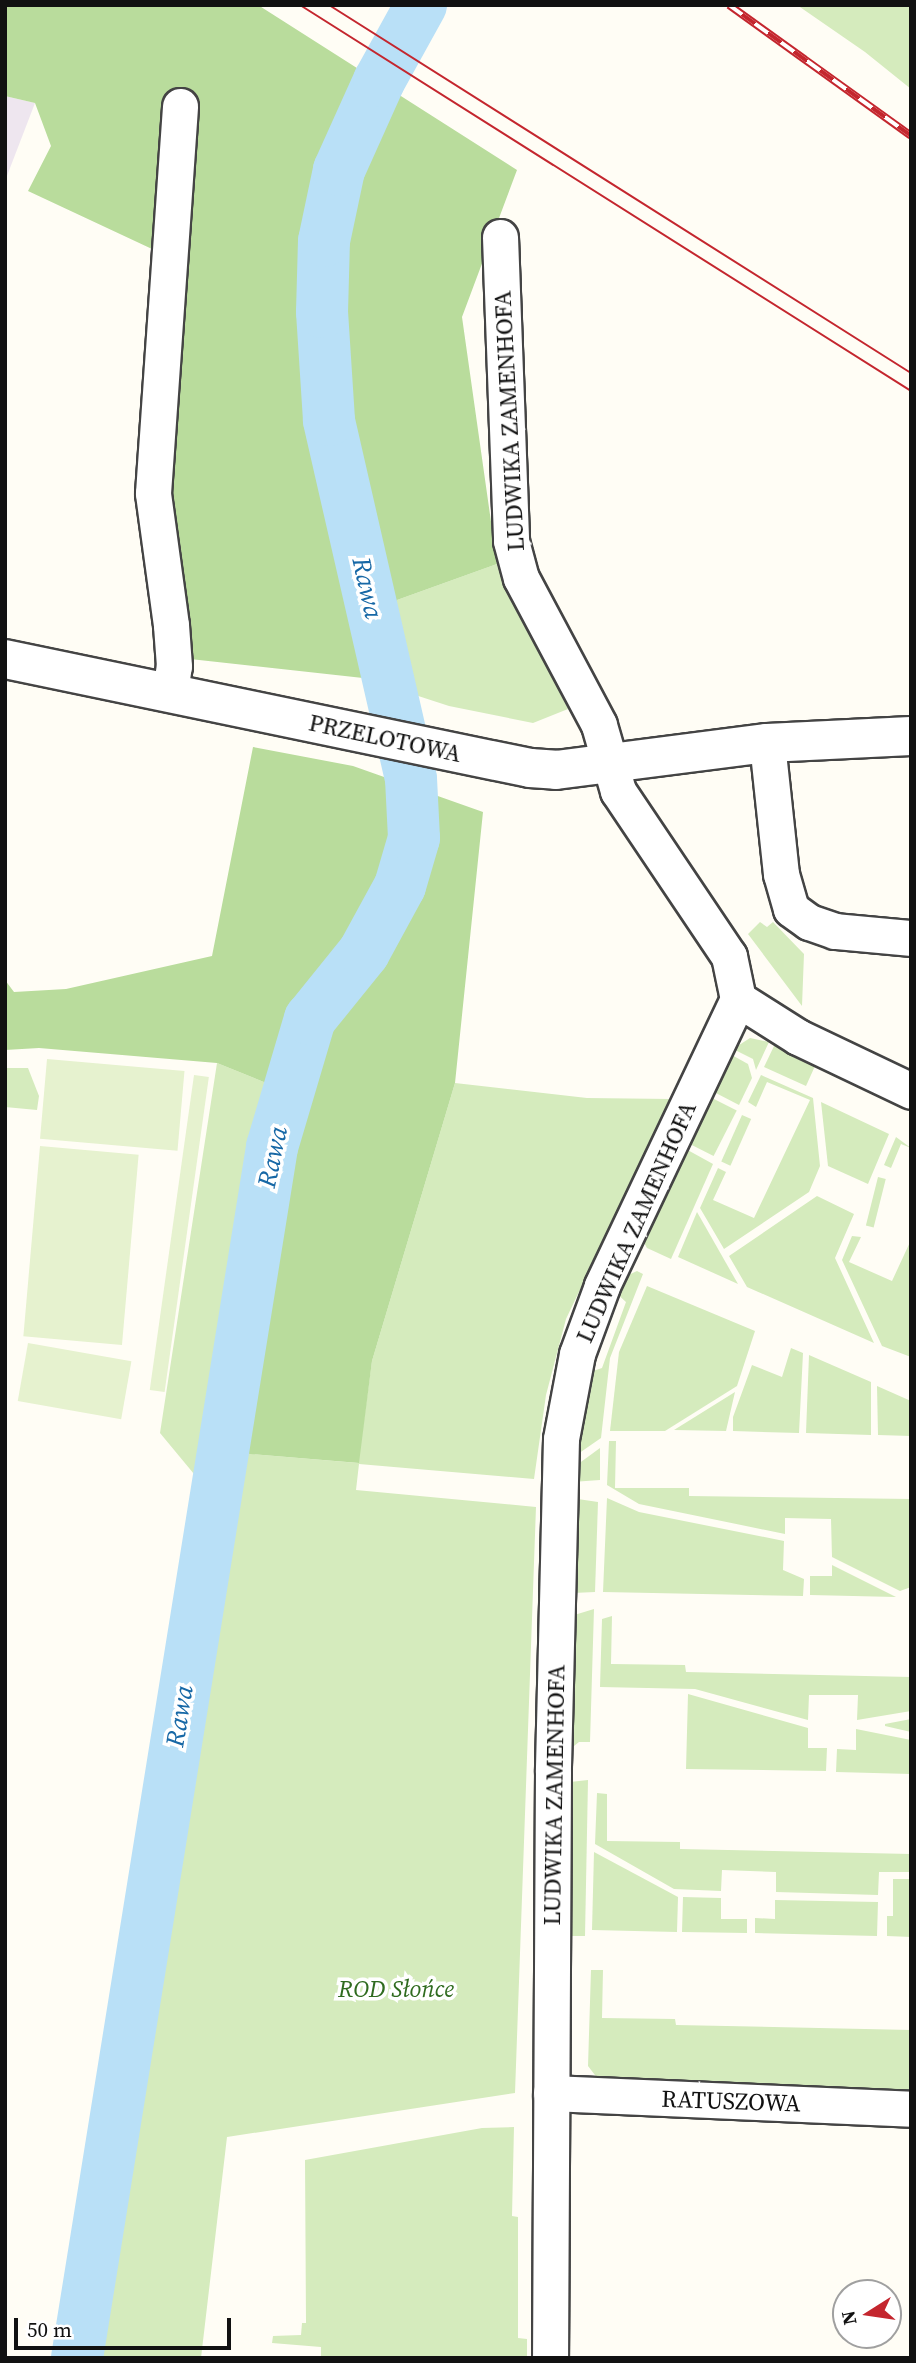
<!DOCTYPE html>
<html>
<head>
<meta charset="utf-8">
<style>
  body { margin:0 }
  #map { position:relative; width:916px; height:2363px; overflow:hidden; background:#fffdf5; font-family:"Source Serif 4",serif }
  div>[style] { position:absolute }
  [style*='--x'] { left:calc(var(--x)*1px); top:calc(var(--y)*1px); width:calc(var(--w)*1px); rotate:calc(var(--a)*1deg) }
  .industrial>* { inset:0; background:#eee6ef }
  .green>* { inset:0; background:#d5ebbd; transform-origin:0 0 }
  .forest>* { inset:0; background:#b9dc9c }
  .pitch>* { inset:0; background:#e6f2cf; transform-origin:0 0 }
  .river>* { height:52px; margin:-26px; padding:0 26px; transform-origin:26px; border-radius:26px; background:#b9e0f7 }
  .roads { filter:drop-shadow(2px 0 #444) drop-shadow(-2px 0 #444) drop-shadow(0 2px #444) drop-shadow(0 -2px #444) }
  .minor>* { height:35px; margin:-17.5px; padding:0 17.5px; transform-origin:17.5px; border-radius:17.5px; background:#fff }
  .tertiary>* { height:38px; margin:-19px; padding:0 19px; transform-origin:19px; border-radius:19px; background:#fff }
  .tram>* { height:2px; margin:-1px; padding:0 1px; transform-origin:1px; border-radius:1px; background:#c4262e }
  .rail>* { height:8px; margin-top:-4px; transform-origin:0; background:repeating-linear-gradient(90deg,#fff 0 16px,#c4262e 0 32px); box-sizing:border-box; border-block:2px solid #c4262e }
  span { translate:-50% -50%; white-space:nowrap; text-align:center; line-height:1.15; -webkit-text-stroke:7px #fff; paint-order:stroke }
  .street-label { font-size:24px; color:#111 }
  .park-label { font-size:24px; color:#2f6b1f; font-style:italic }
  .water-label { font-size:26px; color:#1768a6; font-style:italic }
  .frame { position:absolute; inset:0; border:7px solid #111; pointer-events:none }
  .north { position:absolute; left:832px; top:2279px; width:70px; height:70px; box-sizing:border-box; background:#fff; border:2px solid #a0a0a0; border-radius:50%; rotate:258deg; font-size:19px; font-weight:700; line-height:28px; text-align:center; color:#111 }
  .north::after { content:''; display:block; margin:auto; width:24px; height:32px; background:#c4262e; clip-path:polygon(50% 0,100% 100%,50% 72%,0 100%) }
  .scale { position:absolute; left:14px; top:2318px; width:217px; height:32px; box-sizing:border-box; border:4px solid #111; border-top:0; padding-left:9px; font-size:21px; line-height:24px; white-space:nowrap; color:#111; -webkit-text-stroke:5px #fff; paint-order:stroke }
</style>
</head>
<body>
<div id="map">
  <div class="industrial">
    <div style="clip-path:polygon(5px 96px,35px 103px,5px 181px)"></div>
  </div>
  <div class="green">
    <div style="clip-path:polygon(797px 5px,911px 5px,911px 89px,865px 52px)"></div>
    <div style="clip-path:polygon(497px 564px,568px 709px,533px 723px,449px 706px,363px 678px,397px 600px)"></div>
    <div style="clip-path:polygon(760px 922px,767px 927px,773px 922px,804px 954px,802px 1006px,748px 934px)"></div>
    <div style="clip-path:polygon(750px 1038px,769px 1042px,756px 1070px,753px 1059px,733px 1049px)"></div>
    <div style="clip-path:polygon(775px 1044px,815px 1066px,806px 1086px,764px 1067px)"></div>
    <div style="clip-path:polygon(730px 1054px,748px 1064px,752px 1078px,739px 1105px,712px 1091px)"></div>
    <div style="clip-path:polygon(217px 1063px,303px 1098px,240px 1453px,358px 1463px,372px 1361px,455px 1083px,587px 1098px,671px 1099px,566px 1319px,546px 1395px,534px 1479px,359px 1464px,356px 1490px,536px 1507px,515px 2093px,227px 2137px,201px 2358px,61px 2358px,194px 1474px,160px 1433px)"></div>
    <div style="clip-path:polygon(5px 1068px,28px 1068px,39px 1096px,37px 1110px,5px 1107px)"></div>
    <div style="clip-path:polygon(761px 1075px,813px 1098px,820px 1166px,809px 1192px,724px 1249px,700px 1208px,718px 1168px,726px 1172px,713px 1200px,754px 1218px,810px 1100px,767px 1082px,756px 1107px,748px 1102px)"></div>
    <div style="left:710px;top:1097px;width:30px;height:51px;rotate:27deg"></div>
    <div style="clip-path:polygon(821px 1102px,889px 1134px,868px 1184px,828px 1166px)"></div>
    <div style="left:742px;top:1115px;width:10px;height:51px;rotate:24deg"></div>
    <div style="clip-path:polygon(896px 1137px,911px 1148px,901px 1144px,891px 1168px,884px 1165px)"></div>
    <div style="clip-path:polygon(684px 1148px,713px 1164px,671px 1259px,647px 1248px,641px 1237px)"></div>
    <div style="left:878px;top:1177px;width:8px;height:50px;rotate:14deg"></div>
    <div style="clip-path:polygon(817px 1196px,854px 1214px,835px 1258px,874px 1343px,747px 1287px,729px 1256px)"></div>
    <div style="clip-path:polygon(697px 1212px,738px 1284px,678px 1257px)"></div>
    <div style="clip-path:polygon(852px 1236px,861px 1237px,849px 1262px,892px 1281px,911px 1240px,911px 1357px,882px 1346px,842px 1260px)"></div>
    <div style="clip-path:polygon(637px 1271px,643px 1274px,610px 1358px,601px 1438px,575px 1456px,587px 1373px,602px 1368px,626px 1302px,616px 1293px,624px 1277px)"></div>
    <div style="clip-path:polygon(647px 1286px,755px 1331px,737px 1386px,665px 1431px,610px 1431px,619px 1352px)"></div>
    <div style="clip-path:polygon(791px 1348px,803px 1353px,799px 1433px,733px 1431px,733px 1417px,752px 1365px,782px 1377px)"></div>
    <div style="clip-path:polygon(809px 1355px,871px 1382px,871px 1435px,806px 1433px)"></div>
    <div style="clip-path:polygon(877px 1386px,911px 1401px,911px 1436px,878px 1435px)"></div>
    <div style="clip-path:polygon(735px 1392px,726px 1431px,674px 1430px)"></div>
    <div style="clip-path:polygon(609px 1441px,616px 1441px,615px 1488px,689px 1488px,689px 1496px,911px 1499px,911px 1587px,900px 1591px,832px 1557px,831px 1519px,785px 1518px,785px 1534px,639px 1504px,607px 1485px)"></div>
    <div style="clip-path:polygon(600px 1448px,600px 1480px,572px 1482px,574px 1467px)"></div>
    <div style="clip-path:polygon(571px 1498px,598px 1502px,595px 1592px,573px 1593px)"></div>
    <div style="clip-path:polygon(607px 1498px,639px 1512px,784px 1541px,783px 1570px,804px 1579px,803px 1596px,603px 1592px)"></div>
    <div style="clip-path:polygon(832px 1565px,896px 1597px,810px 1595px,810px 1576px,832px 1576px)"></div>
    <div style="clip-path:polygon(594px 1609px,590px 1742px,579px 1742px,569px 1750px,571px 1616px)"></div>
    <div style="clip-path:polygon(612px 1616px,611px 1664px,685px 1665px,686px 1672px,911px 1677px,911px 1711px,857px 1720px,858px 1695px,809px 1695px,808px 1720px,695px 1689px,600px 1687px,602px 1619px)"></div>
    <div style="clip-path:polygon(688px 1694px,808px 1728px,808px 1748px,827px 1748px,826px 1771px,686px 1769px)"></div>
    <div style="clip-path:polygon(911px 1719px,911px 1732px,885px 1726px,885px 1724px)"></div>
    <div style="clip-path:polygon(856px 1729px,911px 1740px,911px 1774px,836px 1772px,837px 1749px,856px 1750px)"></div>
    <div style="clip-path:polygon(588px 1780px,585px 1936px,570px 1936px,566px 1933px,570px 1782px)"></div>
    <div style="clip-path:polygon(597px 1793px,607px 1794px,607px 1841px,680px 1842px,680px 1849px,911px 1854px,911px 1872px,879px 1872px,878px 1895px,776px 1892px,776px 1872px,722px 1870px,721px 1891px,674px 1889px,595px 1844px)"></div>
    <div style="clip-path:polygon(594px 1852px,678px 1897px,677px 1932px,592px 1930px)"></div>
    <div style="clip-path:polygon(893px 1879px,911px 1879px,911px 1937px,887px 1936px,887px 1916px,893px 1916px)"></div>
    <div style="clip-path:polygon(683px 1897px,721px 1898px,721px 1919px,747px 1919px,747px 1933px,682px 1932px)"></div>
    <div style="clip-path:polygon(775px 1900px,878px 1902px,877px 1936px,755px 1933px,755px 1918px,775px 1919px)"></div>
    <div style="clip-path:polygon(591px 1970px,603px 1970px,602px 2018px,675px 2019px,676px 2025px,911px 2030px,911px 2095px,598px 2079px,588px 2066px)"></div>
    <div style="clip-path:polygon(514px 2127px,512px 2216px,518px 2217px,518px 2338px,527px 2339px,527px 2358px,321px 2358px,321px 2347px,272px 2343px,273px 2336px,301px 2335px,302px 2323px,306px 2323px,305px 2160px,482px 2128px)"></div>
  </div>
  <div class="forest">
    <div style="clip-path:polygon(7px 5px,258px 5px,517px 170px,462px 317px,497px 564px,397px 600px,363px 678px,190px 659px,168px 477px,167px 256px,28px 191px,51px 146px,35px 103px,5px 96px)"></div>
    <div style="clip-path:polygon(253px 747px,353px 766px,483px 812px,455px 1083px,372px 1361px,359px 1463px,239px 1453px,303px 1098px,217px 1063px,39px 1048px,5px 1050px,5px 980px,14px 992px,66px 989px,212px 956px)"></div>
  </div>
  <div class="pitch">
    <div style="left:47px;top:1059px;width:138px;height:80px;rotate:5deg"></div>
    <div style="left:194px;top:1075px;width:15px;height:318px;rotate:8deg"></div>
    <div style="left:40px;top:1146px;width:99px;height:191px;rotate:5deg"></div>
    <div style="left:28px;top:1343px;width:105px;height:59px;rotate:10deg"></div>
  </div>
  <div class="river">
    <div style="--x:77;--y:2358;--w:1227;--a:-80.85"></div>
    <div style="--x:272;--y:1147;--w:134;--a:-73.5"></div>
    <div style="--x:310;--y:1019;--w:86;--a:-51.1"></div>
    <div style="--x:364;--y:952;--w:75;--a:-61.4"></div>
    <div style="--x:400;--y:886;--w:50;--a:-73.7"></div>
    <div style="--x:414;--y:838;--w:59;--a:-92.9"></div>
    <div style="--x:411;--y:779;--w:368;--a:-102.9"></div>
    <div style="--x:329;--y:420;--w:108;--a:-93.7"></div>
    <div style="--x:322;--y:312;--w:71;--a:-88.4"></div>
    <div style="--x:324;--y:241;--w:73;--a:-78.1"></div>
    <div style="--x:339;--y:170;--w:98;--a:-65.8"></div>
    <div style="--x:379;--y:81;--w:87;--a:-61.1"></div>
  </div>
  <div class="roads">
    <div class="minor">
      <div style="--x:500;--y:237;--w:304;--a:87.9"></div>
      <div style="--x:511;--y:541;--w:38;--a:75"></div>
      <div style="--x:521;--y:578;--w:166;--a:62"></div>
      <div style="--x:599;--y:725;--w:69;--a:73.9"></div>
      <div style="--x:618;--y:791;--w:199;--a:56.1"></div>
      <div style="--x:729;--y:956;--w:44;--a:78.2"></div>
      <div style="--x:738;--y:999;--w:318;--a:115.4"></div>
      <div style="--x:602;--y:1286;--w:72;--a:110.2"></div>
      <div style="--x:577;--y:1354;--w:86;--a:100.7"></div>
      <div style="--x:561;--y:1439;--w:333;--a:91.4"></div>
      <div style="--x:553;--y:1772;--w:586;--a:90.29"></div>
      <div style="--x:170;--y:693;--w:27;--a:-82"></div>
      <div style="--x:174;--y:666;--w:41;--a:-94.2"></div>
      <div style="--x:171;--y:625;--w:133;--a:-97.8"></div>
      <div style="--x:153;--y:493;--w:388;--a:-86"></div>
      <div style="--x:767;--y:743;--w:132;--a:83.9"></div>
      <div style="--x:781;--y:874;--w:36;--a:74"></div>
      <div style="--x:791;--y:909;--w:22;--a:36"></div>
      <div style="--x:809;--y:922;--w:28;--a:19"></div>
      <div style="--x:835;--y:931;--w:76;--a:5.3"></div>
      <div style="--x:738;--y:999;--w:71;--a:32.3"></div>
      <div style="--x:798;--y:1037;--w:125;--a:25.5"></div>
      <div style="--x:551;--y:2093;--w:360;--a:2.5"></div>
    </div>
    <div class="tertiary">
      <div style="--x:5;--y:659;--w:536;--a:11.73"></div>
      <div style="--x:530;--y:768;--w:26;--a:4"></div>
      <div style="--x:556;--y:770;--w:213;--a:-7.3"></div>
      <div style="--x:767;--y:743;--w:144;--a:-2.8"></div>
    </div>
  </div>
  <div class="tram">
    <div style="--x:300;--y:5;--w:723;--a:32.28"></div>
    <div style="--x:329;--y:5;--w:689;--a:32.31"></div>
  </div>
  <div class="rail">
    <div style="--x:729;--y:5;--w:224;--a:35.7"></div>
  </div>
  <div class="street-label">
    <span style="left:509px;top:421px;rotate:-93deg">LUDWIKA ZAMENHOFA</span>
    <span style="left:385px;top:738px;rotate:12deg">PRZELOTOWA</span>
    <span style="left:636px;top:1222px;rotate:-66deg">LUDWIKA ZAMENHOFA</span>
    <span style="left:554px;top:1795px;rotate:-89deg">LUDWIKA ZAMENHOFA</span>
    <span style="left:731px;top:2101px;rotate:2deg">RATUSZOWA</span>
  </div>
  <div class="park-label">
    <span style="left:396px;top:1989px">ROD Słońce</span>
  </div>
  <div class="water-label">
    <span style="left:367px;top:588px;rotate:77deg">Rawa</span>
    <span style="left:273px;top:1157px;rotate:-78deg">Rawa</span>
    <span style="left:180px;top:1716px;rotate:-81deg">Rawa</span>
  </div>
  <div class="frame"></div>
  <div class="north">N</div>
  <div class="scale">50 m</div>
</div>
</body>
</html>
